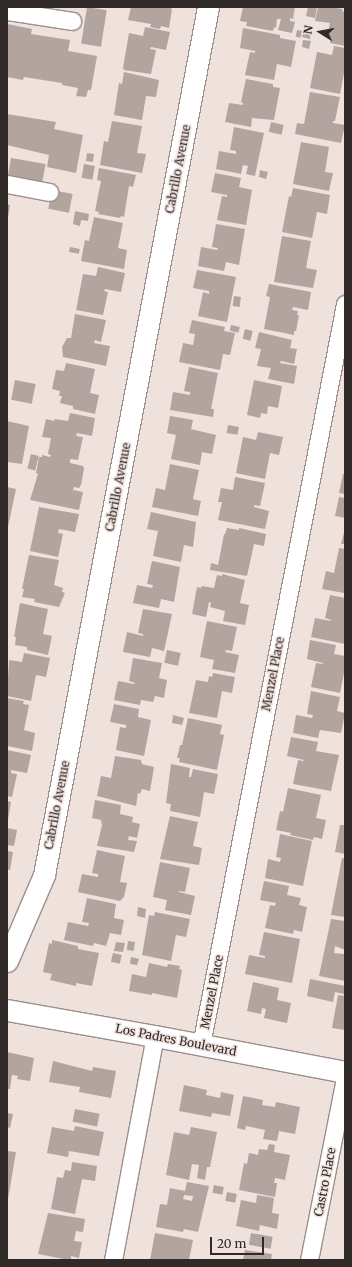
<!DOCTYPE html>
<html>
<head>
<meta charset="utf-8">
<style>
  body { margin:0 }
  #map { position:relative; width:352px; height:1267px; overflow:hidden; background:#efe1dc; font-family:Merriweather,serif }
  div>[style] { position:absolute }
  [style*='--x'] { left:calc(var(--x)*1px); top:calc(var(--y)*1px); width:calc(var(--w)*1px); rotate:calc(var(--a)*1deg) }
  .building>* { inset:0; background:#b2a5a0; transform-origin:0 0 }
  .roads { filter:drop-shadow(1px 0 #9c8f8a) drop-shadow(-1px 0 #9c8f8a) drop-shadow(0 1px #9c8f8a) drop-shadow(0 -1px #9c8f8a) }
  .minor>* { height:17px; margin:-8.5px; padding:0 8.5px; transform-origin:8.5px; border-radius:8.5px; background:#fff }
  .tertiary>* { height:21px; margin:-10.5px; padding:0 10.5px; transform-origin:10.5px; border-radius:10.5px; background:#fff }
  span { translate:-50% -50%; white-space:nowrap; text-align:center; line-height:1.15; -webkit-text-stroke:3px #efe1dc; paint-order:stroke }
  .street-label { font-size:12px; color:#302b29 }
  .frame { position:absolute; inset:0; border:8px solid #302b29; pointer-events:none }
  .north { position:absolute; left:300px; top:12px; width:40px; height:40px; -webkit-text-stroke:3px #efe1dc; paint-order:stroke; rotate:281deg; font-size:11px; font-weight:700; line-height:16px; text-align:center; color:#302b29 }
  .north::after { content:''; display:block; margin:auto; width:14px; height:18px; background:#302b29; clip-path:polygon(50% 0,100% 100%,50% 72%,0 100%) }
  .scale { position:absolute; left:210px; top:1237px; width:54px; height:18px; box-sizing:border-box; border:2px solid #302b29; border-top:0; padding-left:5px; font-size:12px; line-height:14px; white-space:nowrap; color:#302b29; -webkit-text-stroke:3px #efe1dc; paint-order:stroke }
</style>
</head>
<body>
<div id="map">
  <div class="building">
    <div style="left:87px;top:7px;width:20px;height:37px;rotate:9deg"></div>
    <div style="clip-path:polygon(131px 7px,169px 7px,172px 9px,169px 28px,161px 26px,160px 29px,150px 27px,151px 24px,128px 20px)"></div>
    <div style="clip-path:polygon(243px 7px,295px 7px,293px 19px,290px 18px,290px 21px,295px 22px,292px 33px,278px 30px,281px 19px,277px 19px,276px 28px,274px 27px,273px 31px,246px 26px,247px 22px,240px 21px)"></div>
    <div style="clip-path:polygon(308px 7px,317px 7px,315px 18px,306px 16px)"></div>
    <div style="clip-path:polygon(318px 7px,330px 7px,343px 9px,342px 11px,345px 12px,345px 46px,330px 43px,331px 38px,327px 37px,330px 23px,315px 21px)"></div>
    <div style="clip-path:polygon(7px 24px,32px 29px,31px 34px,70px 40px,68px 51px,97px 56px,91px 90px,88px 90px,86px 97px,76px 96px,78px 88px,62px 85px,62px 83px,24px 77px,23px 80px,7px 77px)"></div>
    <div style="clip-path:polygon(305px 24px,312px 26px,310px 39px,302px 37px)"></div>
    <div style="clip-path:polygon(145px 27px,170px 32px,166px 50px,151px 47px,150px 49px,156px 50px,151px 74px,124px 70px,123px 68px,129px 33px,143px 36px)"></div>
    <div style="clip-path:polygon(243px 28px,280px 35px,280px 38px,296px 41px,291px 67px,277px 64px,274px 80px,245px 75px,250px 52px,255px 53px,255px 51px,240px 48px)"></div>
    <div style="left:297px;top:30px;width:5px;height:7px;rotate:11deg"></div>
    <div style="clip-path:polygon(303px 40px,311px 41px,309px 49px,302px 47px)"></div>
    <div style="clip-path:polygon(334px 46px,345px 48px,345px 68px,340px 94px,310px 88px,317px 52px,332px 55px)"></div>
    <div style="clip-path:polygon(124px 72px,159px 80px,156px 97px,146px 96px,142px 120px,114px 115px,119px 83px,122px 84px)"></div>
    <div style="clip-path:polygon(246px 79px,273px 84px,273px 87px,280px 88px,274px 120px,252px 118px,251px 127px,225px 122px,229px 103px,243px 105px,243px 103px,241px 102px)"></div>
    <div style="clip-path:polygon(310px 92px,340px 97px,335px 121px,333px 121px,333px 123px,345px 125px,341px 143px,295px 134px,297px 123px,304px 124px)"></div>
    <div style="clip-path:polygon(7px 114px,56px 122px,54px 129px,83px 135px,76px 173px,47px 167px,49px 155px,7px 145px)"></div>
    <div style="clip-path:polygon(112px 121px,142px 126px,137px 153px,146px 154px,142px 173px,100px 165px,104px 141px,108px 142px)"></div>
    <div style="left:271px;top:122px;width:13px;height:10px;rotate:13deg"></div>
    <div style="clip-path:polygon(234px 127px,264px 133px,255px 176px,246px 174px,248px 166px,243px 165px,241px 174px,216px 169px,219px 151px,236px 154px,236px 151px,230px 150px)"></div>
    <div style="clip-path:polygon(301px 142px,329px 147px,325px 172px,333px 173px,329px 191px,293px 184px)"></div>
    <div style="left:87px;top:153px;width:7px;height:8px;rotate:8deg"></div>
    <div style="left:11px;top:158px;width:35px;height:20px;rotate:10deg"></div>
    <div style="left:84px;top:164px;width:11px;height:14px;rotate:10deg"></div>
    <div style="clip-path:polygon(99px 168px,136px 175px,133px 187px,129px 186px,124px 217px,121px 216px,120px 218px,98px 214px,99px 212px,95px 211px,101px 181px,97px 180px)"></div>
    <div style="clip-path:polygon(260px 170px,268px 172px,266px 179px,259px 177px)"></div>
    <div style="clip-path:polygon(215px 173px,241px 178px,239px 187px,252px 190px,246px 225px,217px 220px,222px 196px,227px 197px,227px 195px,211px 192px)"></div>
    <div style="clip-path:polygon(293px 188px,330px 195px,327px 214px,317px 212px,312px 238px,282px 232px,289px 196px,291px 197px)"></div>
    <div style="left:52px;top:190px;width:21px;height:19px;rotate:11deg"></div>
    <div style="clip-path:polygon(7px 204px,10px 205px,8px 218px,7px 218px)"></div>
    <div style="clip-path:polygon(75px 211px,89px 214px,88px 221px,81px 220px,80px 226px,73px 224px)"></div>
    <div style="clip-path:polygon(94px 217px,123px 223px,118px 248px,127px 250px,124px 269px,81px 261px,85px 240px,89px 241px)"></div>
    <div style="clip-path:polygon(216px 224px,245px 229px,239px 265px,226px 262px,224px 271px,198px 266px,201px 247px,217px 250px,218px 248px,212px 247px)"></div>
    <div style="clip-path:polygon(282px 236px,311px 241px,306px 268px,317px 270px,313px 288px,274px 282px)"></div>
    <div style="left:70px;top:247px;width:10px;height:5px;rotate:11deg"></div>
    <div style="clip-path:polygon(98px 267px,125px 273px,121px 292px,105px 289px,104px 291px,108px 292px,103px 315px,76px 310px,83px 274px,96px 276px)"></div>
    <div style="clip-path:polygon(197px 270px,236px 277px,227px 322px,198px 316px,203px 292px,209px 294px,209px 291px,193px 288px)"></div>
    <div style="clip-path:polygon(269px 284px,311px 292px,308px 310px,293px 307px,292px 310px,298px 311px,297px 315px,299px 315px,296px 331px,294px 331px,294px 335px,264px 329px,270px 297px,266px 296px)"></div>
    <div style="left:234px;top:296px;width:7px;height:10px;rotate:8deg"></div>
    <div style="clip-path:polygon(75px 314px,106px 320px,101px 342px,95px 340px,94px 343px,110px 346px,106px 366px,63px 357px,62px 347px,67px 338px,71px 338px)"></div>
    <div style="clip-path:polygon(192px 320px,225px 327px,224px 331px,235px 333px,230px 355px,223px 354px,220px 370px,179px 362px,183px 343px,193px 345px,195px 334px,189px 333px)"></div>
    <div style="left:231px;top:325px;width:9px;height:6px;rotate:13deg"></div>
    <div style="left:245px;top:329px;width:8px;height:10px;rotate:14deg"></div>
    <div style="clip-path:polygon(259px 332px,292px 340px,290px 348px,297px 349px,294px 364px,281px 361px,280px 363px,297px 366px,294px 384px,268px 379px,271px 368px,257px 366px,261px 349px,255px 348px)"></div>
    <div style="clip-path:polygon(66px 363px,95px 369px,90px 393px,99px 395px,95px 414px,73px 409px,73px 406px,60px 403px,62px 396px,59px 396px,60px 391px,52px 389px,56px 370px,64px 371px)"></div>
    <div style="clip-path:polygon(189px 367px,218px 373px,211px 409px,214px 409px,213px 417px,170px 410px,173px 392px,190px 395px,190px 392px,184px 391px)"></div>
    <div style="left:15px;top:380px;width:21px;height:20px;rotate:11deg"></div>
    <div style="clip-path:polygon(254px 380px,282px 386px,278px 408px,268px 406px,267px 414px,261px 413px,260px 418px,247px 415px)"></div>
    <div style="clip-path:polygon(70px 413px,95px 418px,92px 436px,77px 433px,76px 436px,83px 437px,78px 460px,70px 459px,70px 463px,83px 466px,84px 469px,81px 485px,79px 488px,74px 487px,73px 490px,83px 492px,79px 510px,30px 500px,38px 474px,36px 473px,39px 457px,42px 457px,42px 455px,50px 457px,51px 455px,48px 454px,51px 438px,42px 437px,46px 419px,54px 421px,55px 419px,68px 421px)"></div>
    <div style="clip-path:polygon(170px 416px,193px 420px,191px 429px,216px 435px,212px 454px,202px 452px,200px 465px,171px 459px,176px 435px,167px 433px)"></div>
    <div style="clip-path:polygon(7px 421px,29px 426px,22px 464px,7px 462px)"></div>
    <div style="left:228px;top:425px;width:11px;height:8px;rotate:10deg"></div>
    <div style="clip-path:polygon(258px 432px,283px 437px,279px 455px,270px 453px,265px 479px,236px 473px,243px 437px,256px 440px)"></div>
    <div style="left:31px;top:454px;width:8px;height:15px;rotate:14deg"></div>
    <div style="clip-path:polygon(170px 464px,199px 470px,193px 499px,201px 501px,198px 516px,152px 507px,156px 488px,165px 490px)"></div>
    <div style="clip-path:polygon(343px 474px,345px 474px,345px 494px,339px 493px)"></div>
    <div style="clip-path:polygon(235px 477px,265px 483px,260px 506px,254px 505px,254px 507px,269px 511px,265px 529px,218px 520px,222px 502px,218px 502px,221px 488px,233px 490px)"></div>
    <div style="clip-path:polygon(7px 487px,16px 489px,8px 527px,7px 526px)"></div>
    <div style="clip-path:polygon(339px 497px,345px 498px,345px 518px,335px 516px)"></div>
    <div style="clip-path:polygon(39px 507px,79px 514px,75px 532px,59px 529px,58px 533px,63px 534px,58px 557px,30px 551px)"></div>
    <div style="clip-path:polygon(151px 512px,196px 522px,193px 547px,184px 545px,181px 562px,153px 556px,158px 531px,147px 529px)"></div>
    <div style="clip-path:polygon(227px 528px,239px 530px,239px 528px,266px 534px,264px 546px,254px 544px,247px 576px,210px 570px,211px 563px,218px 565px,224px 534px,225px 534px)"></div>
    <div style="clip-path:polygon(345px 529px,345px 544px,341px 544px)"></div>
    <div style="clip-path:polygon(339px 548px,345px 549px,344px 593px,322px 589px,326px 571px,334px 573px)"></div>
    <div style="clip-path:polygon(29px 555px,59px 560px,54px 585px,63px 588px,62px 592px,65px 593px,59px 607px,34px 602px,35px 599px,22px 597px,24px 589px,22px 589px)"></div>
    <div style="clip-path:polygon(152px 561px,180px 567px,174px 602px,161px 599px,159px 608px,133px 603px,137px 585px,152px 588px,153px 585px,147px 584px)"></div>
    <div style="clip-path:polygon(222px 574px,245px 580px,240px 603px,249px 605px,245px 625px,223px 621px,225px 611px,210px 607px,211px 603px,209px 602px,206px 617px,192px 614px,197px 587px,201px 588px,202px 586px,214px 588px,217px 575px,222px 576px)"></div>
    <div style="clip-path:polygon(330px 595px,345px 598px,345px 644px,311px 637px,315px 618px,331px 621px,331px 620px,325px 618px)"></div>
    <div style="clip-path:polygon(20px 603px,48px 609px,43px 634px,52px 636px,48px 655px,27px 650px,27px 647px,15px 645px,16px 637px,14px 637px)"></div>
    <div style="clip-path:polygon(143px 609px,172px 614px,164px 651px,152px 648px,150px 657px,123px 652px,127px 632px,143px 636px,143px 634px,138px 633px)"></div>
    <div style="clip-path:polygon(207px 621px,237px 627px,232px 651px,226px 650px,225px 652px,239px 655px,235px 673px,212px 669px,214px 660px,200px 657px)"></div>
    <div style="clip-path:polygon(310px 640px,336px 645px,334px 654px,345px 656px,345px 668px,340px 693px,311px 687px,316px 663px,323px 664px,323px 663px,307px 659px)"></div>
    <div style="left:167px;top:650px;width:14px;height:13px;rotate:12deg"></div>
    <div style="clip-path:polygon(24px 653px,50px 658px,46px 677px,36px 675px,31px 701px,7px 696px,9px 660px,22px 662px)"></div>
    <div style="clip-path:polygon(133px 658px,162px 663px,159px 678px,167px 680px,164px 698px,155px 696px,153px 702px,141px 700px,140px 705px,114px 700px,118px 681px,134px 684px,135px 683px,129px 681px)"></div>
    <div style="clip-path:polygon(213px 673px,235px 677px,232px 693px,222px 691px,217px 718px,189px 713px,196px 680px,208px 682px,209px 676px,212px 677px)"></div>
    <div style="clip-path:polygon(311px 691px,340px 697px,337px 711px,345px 713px,341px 733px,320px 730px,318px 738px,293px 733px,296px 715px,312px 718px,313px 715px,307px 714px)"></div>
    <div style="clip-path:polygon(7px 698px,24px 701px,23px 704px,29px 705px,24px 730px,35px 733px,32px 751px,7px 746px)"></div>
    <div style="clip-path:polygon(114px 704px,139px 709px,138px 717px,151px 720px,144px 756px,116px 750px,120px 727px,126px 728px,126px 725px,110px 722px)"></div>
    <div style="clip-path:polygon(173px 715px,184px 718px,182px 725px,172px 723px)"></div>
    <div style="clip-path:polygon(188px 718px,222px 725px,220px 734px,224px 735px,217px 770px,179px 762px,180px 758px,177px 758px,180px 745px,182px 745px)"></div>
    <div style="clip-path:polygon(291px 737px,318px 742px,316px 751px,339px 755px,331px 791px,293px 784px,298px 760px,303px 761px,304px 760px,287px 756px)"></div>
    <div style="clip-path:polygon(7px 750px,31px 755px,27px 773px,11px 770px,11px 773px,17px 774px,12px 797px,7px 796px)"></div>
    <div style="clip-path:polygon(115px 756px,141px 760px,142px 764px,154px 767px,150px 791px,142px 789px,140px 794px,138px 793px,136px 806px,97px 796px,101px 776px,111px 778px)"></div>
    <div style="clip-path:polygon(171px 764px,190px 768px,189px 777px,191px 777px,193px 769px,218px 774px,214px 794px,204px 792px,200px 817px,170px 811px,171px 804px,166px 803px)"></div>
    <div style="clip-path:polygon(288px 788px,321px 795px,316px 818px,326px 820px,322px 839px,314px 837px,313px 840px,290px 835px,291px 833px,276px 830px,280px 811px,283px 812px)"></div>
    <div style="clip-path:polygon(95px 800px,121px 805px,120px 814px,133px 817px,132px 822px,140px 824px,137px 838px,129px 836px,128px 840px,137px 841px,134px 852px,97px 846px,102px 825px,101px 820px,92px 818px)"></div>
    <div style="clip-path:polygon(7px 801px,11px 802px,8px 820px,7px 820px)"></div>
    <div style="clip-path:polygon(170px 816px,198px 822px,193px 846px,202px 848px,199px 865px,160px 859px)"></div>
    <div style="clip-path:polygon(340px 825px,345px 825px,345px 854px,335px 852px)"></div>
    <div style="clip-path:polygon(7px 828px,17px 830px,14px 846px,7px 845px)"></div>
    <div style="clip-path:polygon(280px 834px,312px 841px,303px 886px,265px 878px,268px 859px,280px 862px,281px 858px,276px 857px)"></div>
    <div style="clip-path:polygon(97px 850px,125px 856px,120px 882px,127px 883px,124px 897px,120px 901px,78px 892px,82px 874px,98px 877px,98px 874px,92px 873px)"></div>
    <div style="clip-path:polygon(7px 851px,13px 852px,10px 870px,7px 869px)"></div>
    <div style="clip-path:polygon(342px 858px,345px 859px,345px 917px,331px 915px)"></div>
    <div style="clip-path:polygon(160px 862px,190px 868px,185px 892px,179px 891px,179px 892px,195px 896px,191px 915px,165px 910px,167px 900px,153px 897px)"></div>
    <div style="clip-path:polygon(264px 881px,289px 886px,287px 895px,301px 898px,299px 905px,307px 907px,302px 932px,294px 930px,293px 934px,265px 928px,270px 905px,275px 906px,276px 903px,260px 900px)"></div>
    <div style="clip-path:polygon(87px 898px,116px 904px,114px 918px,124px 920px,121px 935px,110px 933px,106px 946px,94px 943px,93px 946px,64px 940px,68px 922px,88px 926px,89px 923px,82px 922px)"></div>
    <div style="clip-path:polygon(138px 907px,146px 909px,145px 918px,137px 916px)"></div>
    <div style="clip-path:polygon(155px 912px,190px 919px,186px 937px,176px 935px,171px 961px,142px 955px,149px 915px,154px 916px)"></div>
    <div style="clip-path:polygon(331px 919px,345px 921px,345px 950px,335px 946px,334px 953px,344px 954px,345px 951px,345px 981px,319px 976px)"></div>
    <div style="clip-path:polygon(264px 932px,300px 939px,292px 983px,245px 974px,249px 955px,265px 958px,265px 956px,259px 955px)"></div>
    <div style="clip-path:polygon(52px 940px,78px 946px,78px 949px,99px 953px,92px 986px,76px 983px,76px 986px,50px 980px,52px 974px,43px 972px,49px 943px,52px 944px)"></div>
    <div style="left:128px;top:941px;width:7px;height:9px;rotate:8deg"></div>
    <div style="clip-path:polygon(116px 942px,125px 943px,123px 952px,114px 951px)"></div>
    <div style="left:113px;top:953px;width:9px;height:9px;rotate:13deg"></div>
    <div style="clip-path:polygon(131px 957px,139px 959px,137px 965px,130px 964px)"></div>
    <div style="clip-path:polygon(149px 963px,167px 967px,168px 964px,180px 966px,179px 969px,182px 970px,177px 998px,152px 993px,152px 995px,129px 991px,132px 974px,146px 977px)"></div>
    <div style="clip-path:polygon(310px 979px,345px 986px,344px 994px,335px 992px,333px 1002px,307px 996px)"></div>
    <div style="clip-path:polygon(253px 982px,279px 988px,277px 1000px,291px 1003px,287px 1023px,264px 1018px,266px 1009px,262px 1008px,261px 1014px,247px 1011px)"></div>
    <div style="clip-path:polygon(338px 995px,345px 996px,345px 1030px,332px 1028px)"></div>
    <div style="clip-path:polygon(7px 1052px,34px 1058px,30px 1081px,17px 1079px,18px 1076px,12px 1075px,10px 1089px,7px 1089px)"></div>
    <div style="clip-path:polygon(53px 1061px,92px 1071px,93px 1067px,116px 1071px,111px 1098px,79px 1092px,80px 1087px,49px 1082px)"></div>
    <div style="clip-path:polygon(184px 1085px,207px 1090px,206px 1095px,220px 1098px,221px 1092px,234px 1095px,230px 1116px,212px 1113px,211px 1117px,179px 1111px)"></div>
    <div style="clip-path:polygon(243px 1096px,263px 1100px,262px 1105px,275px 1107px,276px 1102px,300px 1107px,295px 1134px,279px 1131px,277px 1141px,263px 1139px,265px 1130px,246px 1126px,245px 1130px,237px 1128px)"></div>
    <div style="left:75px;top:1109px;width:25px;height:13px;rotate:11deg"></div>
    <div style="clip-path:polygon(7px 1113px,13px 1114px,10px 1128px,7px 1127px)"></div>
    <div style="clip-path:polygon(75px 1126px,104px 1132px,99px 1156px,69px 1151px,68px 1157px,47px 1153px,52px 1127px,74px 1131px)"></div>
    <div style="clip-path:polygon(191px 1127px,217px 1132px,210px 1167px,207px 1167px,205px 1180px,197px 1178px,199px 1165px,192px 1164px,189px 1180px,166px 1175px,174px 1132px,189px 1135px)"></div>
    <div style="clip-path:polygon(269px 1144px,275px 1145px,274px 1152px,290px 1155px,285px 1180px,275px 1178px,274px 1183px,277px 1183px,275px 1197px,239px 1190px,244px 1163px,247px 1164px,249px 1153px,258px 1155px,259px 1149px,267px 1150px)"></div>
    <div style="clip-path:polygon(7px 1151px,16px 1152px,8px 1199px,7px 1199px)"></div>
    <div style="clip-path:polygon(72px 1162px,97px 1166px,95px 1181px,82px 1179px,75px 1214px,51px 1209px,57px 1177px,63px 1178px,65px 1170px,71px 1171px)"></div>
    <div style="clip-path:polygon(evenodd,187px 1182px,209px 1186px,198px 1232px,184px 1229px,183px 1232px,156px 1227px,160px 1204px,167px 1205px,170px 1188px,185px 1191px,187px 1182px,184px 1195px,193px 1196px,192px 1201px,183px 1199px,184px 1195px)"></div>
    <div style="left:214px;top:1185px;width:10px;height:8px;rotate:11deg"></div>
    <div style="left:227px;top:1192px;width:10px;height:9px;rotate:11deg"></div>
    <div style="clip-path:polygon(257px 1195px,274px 1198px,272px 1213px,279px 1214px,277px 1229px,260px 1225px,259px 1231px,236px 1226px,241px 1200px,256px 1203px)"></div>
    <div style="clip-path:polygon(48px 1213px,85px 1219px,83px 1232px,76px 1231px,74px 1241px,82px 1242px,79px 1258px,71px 1256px,71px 1260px,69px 1260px,38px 1254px)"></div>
    <div style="clip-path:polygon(155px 1233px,193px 1240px,189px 1260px,150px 1260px)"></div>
    <div style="left:251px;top:1233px;width:22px;height:12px;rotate:10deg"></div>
    <div style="clip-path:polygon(245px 1250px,272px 1254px,271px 1260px,243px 1260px)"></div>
  </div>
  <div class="roads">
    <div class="minor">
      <div style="--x:7;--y:11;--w:66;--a:8.7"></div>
      <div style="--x:7;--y:184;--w:43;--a:10.8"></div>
      <div style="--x:201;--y:1045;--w:755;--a:-79"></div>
      <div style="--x:113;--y:1260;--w:228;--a:-79.4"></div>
      <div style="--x:309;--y:1260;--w:185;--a:-78.8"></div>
    </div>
    <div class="tertiary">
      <div style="--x:7;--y:961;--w:94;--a:-66.7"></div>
      <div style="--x:44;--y:875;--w:883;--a:-79.3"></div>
      <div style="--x:7;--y:1010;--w:150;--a:10"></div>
      <div style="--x:155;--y:1036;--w:193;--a:10.7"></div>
    </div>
  </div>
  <div class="street-label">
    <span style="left:178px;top:169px;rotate:-79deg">Cabrillo Avenue</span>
    <span style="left:118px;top:487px;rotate:-79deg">Cabrillo Avenue</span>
    <span style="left:273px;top:674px;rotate:-79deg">Menzel Place</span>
    <span style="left:57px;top:805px;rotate:-79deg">Cabrillo Avenue</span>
    <span style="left:212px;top:992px;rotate:-79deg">Menzel Place</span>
    <span style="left:176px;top:1040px;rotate:11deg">Los Padres Boulevard</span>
    <span style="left:325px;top:1182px;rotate:-79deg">Castro Place</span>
  </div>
  <div class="frame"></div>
  <div class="north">N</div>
  <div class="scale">20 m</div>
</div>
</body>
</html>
